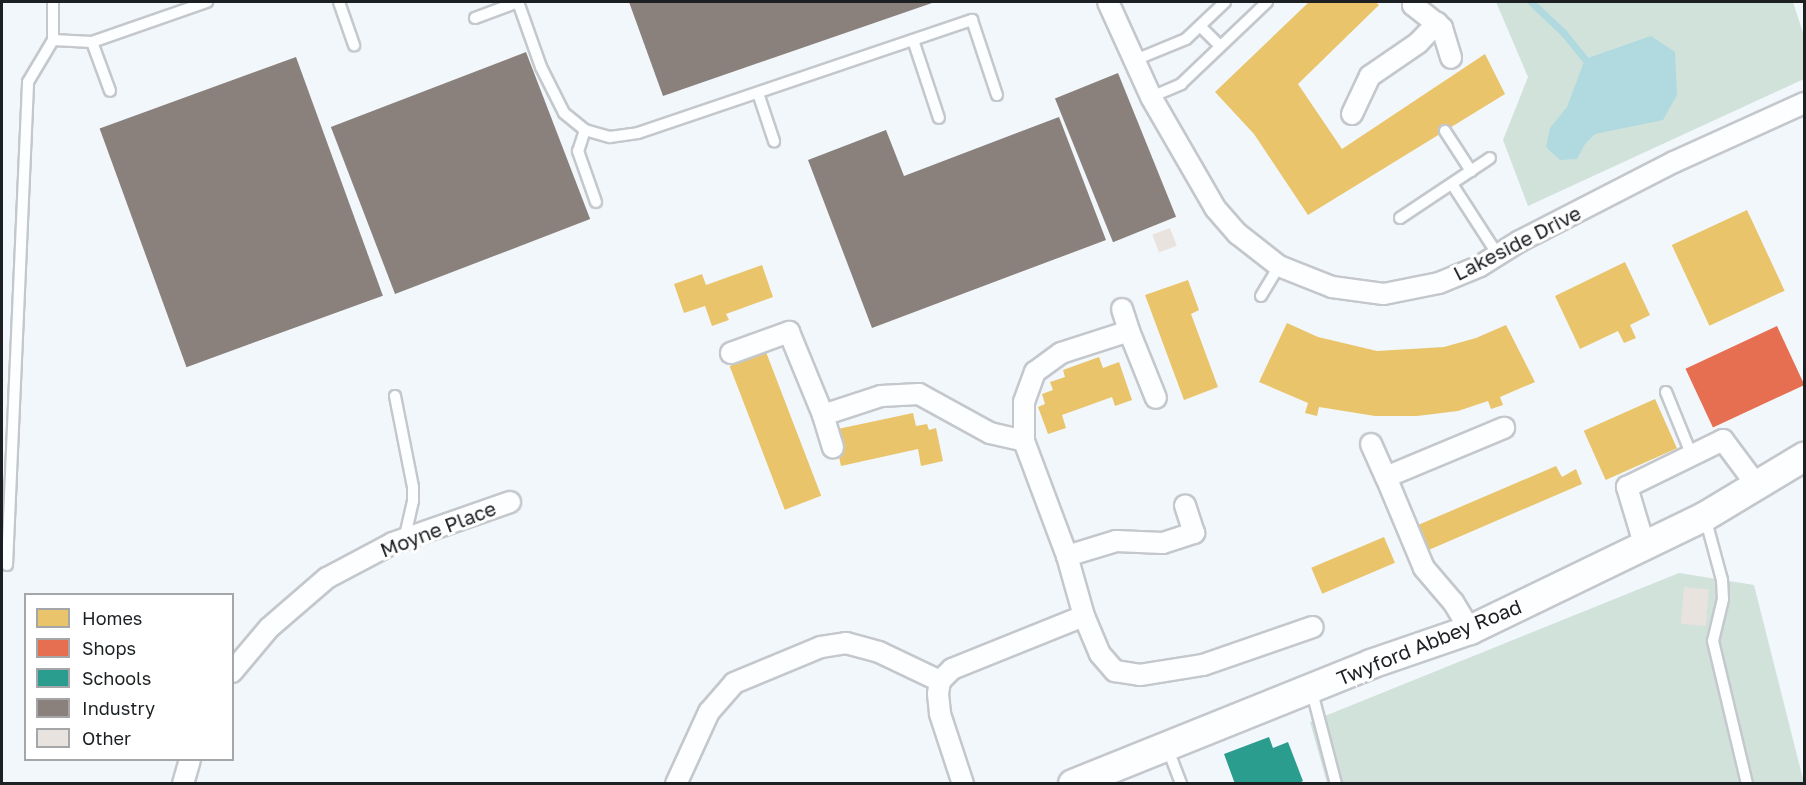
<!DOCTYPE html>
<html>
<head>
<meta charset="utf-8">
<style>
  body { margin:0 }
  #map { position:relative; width:1806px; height:785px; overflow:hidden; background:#f2f7fc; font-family:"Golos Text",sans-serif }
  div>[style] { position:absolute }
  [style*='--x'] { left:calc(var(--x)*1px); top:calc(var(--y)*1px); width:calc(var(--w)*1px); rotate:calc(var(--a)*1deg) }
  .green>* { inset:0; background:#d0e2da }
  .water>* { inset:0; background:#b0dadf }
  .homes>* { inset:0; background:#e9c46a; transform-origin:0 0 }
  .shops>* { inset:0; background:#e76f51; transform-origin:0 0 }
  .schools>* { inset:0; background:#2a9d8f }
  .industry>* { inset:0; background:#8a817c; transform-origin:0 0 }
  .stream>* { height:7px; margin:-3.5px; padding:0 3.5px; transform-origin:3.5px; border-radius:3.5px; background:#b0dadf }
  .building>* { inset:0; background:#e8e3df; transform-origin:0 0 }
  .roads { filter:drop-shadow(2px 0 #c4c8cc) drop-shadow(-2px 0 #c4c8cc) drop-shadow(0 2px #c4c8cc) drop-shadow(0 -2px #c4c8cc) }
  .lane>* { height:10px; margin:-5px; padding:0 5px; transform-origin:5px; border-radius:5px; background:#fdfeff }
  .street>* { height:20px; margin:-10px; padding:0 10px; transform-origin:10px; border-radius:10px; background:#fdfeff }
  .secondary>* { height:28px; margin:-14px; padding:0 14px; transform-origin:14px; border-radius:14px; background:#fdfeff }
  span { translate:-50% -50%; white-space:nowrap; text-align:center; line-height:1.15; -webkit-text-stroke:6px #fff; paint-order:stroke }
  .street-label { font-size:20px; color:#1c2022 }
  .frame { position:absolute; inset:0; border:3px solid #1c2022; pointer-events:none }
  .legend { position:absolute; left:24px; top:593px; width:210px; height:168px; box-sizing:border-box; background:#fff; border:2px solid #a4a6a7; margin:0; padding:8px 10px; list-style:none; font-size:18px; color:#1c2022 }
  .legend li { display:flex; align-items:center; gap:12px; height:30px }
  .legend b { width:30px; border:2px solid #a4a6a7 }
</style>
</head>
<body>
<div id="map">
  <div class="green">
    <div style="clip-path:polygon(1496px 2px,1793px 2px,1804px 36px,1804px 79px,1528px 206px,1503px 140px,1528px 77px)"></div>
    <div style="clip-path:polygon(1679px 573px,1754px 585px,1804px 783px,1327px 783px,1310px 722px)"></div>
  </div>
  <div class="water">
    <div style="clip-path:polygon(1651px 36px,1675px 52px,1677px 95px,1663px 120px,1595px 134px,1585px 144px,1577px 159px,1560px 160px,1546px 147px,1550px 128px,1567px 107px,1585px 59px)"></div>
  </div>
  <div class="homes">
    <div style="clip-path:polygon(1309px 2px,1376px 2px,1379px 5px,1298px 84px,1342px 149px,1485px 54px,1505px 94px,1308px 215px,1254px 134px,1215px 92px)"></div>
    <div style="left:1747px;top:210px;width:89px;height:83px;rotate:65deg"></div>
    <div style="clip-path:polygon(1625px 262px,1650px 315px,1630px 325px,1636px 338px,1624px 343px,1618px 331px,1580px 349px,1555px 296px)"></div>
    <div style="clip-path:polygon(762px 265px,773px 297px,726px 314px,729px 320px,712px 326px,705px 306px,684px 313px,674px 284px,702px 274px,706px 285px)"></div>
    <div style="clip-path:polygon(1188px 280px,1199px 310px,1191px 314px,1218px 387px,1184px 400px,1145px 295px)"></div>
    <div style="clip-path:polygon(1287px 323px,1318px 337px,1377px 351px,1444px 347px,1476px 338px,1506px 325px,1535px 382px,1500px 397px,1503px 405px,1491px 409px,1488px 401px,1458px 411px,1417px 416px,1375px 416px,1319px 407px,1317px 416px,1305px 413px,1308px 403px,1259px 382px)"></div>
    <div style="left:766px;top:352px;width:154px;height:39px;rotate:69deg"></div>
    <div style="clip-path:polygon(1099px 357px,1103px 368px,1119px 362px,1132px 400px,1115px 406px,1112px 397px,1062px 415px,1066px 428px,1048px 434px,1038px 407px,1045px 404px,1042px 394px,1053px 390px,1050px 382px,1065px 377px,1063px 370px)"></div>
    <div style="left:1655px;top:399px;width:54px;height:78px;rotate:66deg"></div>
    <div style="clip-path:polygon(913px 413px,916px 426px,927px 424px,929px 430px,936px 428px,943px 461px,921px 466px,918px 449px,841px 466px,833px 430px)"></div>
    <div style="clip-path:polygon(1556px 466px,1562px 477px,1576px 469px,1582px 484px,1424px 552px,1411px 528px)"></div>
    <div style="left:1384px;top:537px;width:28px;height:79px;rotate:67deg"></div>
  </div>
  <div class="shops">
    <div style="left:1777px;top:326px;width:65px;height:101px;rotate:65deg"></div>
  </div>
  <div class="schools">
    <div style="clip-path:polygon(1269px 737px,1273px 748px,1288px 742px,1303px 781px,1297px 784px,1235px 784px,1224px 754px)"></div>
  </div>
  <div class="industry">
    <div style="clip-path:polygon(629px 2px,935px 2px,663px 96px)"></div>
    <div style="left:526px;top:52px;width:179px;height:209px;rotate:69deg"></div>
    <div style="left:296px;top:57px;width:254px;height:209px;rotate:70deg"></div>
    <div style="left:1118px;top:73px;width:155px;height:68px;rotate:68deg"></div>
    <div style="clip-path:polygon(1059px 117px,1106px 240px,872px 328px,808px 160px,886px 130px,904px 176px)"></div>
  </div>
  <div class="stream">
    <div style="--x:1531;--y:2;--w:44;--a:43.2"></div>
    <div style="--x:1563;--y:32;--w:35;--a:51"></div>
  </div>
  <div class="building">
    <div style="left:1170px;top:228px;width:19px;height:19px;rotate:69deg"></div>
    <div style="left:1684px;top:587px;width:25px;height:37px;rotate:5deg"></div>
  </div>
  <div class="roads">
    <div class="lane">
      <div style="--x:53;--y:2;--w:38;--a:90"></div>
      <div style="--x:339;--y:2;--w:46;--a:70.8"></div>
      <div style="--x:518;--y:2;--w:69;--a:70.5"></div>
      <div style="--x:541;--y:67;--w:51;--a:63.4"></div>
      <div style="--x:564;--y:113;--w:27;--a:39"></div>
      <div style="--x:585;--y:130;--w:26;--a:16"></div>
      <div style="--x:610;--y:137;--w:28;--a:-8"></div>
      <div style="--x:638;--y:133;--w:353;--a:-18.7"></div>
      <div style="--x:972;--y:20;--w:79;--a:71.6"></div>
      <div style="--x:475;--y:18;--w:46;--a:-20.4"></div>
      <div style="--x:1200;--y:26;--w:28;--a:45"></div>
      <div style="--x:913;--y:40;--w:82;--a:71.6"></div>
      <div style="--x:92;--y:42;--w:52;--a:69.8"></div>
      <div style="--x:1135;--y:60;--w:55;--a:-22.4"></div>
      <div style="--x:1186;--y:39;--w:54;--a:-43.5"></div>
      <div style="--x:758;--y:93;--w:51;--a:71.6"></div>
      <div style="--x:1151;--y:97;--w:33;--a:-23"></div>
      <div style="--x:1181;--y:84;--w:119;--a:-43.6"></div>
      <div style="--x:585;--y:130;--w:22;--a:108"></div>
      <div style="--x:578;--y:151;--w:54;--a:70.6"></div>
      <div style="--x:1445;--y:131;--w:48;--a:57"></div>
      <div style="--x:1452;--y:184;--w:85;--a:57.1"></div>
      <div style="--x:1400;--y:218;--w:108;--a:-33.7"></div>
      <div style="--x:1261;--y:296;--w:35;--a:-59"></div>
      <div style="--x:1666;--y:392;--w:69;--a:67.9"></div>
      <div style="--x:395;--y:396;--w:93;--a:78.8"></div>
      <div style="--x:413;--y:487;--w:14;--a:90"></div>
      <div style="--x:413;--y:501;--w:39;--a:103"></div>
      <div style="--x:1705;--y:517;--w:65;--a:74.9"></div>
      <div style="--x:1722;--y:580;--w:19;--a:87"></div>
      <div style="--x:1723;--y:599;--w:43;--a:103.4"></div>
      <div style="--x:1713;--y:641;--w:147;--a:76.6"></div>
      <div style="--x:7;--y:565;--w:483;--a:-87.5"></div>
      <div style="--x:28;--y:82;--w:49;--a:-59.2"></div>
      <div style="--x:53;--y:40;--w:39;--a:3"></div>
      <div style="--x:92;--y:42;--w:122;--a:-19.2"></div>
      <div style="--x:1311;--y:688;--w:99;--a:75.4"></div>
      <div style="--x:1167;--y:747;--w:40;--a:69"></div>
    </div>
    <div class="street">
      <div style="--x:1108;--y:2;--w:104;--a:65.6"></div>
      <div style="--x:1151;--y:97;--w:128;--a:60"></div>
      <div style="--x:1215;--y:208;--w:35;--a:49"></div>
      <div style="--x:1238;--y:234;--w:52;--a:38"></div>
      <div style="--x:1279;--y:266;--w:57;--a:21.6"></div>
      <div style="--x:1332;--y:287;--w:52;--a:7.7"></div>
      <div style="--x:1384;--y:294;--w:56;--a:-11.3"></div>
      <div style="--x:1439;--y:283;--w:44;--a:-22.5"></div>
      <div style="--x:1480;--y:266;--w:47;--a:-32"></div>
      <div style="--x:1520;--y:241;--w:173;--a:-27.2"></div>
      <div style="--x:1674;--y:162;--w:143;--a:-24.4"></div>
      <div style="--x:1413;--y:2;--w:3;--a:90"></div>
      <div style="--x:1413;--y:5;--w:37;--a:38"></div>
      <div style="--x:1442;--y:28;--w:31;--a:73"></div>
      <div style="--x:1352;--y:114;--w:42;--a:-64.7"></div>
      <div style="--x:1370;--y:76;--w:58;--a:-34.5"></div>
      <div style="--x:1418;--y:43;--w:28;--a:-46"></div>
      <div style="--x:1122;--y:309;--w:23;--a:72"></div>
      <div style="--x:731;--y:353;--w:62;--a:-19.9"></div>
      <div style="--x:789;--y:332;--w:90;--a:67.7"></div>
      <div style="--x:823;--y:415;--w:61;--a:-18.1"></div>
      <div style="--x:881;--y:396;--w:38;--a:-3"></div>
      <div style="--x:919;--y:394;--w:81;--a:28.8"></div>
      <div style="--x:990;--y:433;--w:35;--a:13"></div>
      <div style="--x:1024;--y:441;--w:39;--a:-90"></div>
      <div style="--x:1024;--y:402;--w:32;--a:-70"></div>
      <div style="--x:1035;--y:372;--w:32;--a:-36"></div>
      <div style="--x:1061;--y:353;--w:71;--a:-17.9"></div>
      <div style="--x:1129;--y:331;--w:72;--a:68.1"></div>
      <div style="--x:823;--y:415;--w:34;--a:73"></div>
      <div style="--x:1371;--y:444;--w:36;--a:66"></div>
      <div style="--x:1645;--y:547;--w:63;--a:-106.7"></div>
      <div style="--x:1627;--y:487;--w:107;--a:-26.1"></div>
      <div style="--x:1723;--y:440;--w:59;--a:53.3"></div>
      <div style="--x:1067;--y:556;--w:51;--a:-17"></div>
      <div style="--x:1116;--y:541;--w:47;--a:2.4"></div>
      <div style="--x:1163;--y:543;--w:33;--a:-18"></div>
      <div style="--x:1194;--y:533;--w:29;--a:-108"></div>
      <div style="--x:1084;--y:616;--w:41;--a:67.2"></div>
      <div style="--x:1100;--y:654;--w:23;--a:49"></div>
      <div style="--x:1115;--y:671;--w:25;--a:9"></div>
      <div style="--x:1140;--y:675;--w:64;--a:-9"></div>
      <div style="--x:1203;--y:665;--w:116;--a:-19.1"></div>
      <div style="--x:1470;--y:630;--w:33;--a:-121"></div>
      <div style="--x:1453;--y:602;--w:45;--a:-130.5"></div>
      <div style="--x:1424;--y:568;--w:99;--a:-112.7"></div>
      <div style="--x:1386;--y:477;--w:128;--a:-22.6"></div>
      <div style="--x:232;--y:672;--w:57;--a:-49.9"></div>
      <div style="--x:269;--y:628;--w:77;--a:-40.8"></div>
      <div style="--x:327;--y:578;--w:75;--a:-27.9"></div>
      <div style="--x:393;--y:543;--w:124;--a:-19.3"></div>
      <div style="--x:940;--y:681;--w:17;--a:-45"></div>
      <div style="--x:952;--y:669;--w:142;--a:-21.9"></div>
      <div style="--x:1084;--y:616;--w:62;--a:-105.8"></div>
      <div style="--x:1067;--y:556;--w:123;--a:-110.5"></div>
      <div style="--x:183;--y:784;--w:25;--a:-74"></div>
      <div style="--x:676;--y:784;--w:79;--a:-65.4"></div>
      <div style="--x:709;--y:712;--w:38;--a:-49"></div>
      <div style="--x:734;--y:683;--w:94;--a:-22.5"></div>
      <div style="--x:821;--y:647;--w:25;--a:-9"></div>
      <div style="--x:846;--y:643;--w:34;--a:15"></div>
      <div style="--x:879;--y:652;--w:68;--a:25.4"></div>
      <div style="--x:940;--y:681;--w:13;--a:99"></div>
      <div style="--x:938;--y:694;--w:20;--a:84"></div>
      <div style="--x:940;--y:714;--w:74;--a:71.8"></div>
    </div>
    <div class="secondary">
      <div style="--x:1073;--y:784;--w:321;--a:-21.9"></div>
      <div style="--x:1371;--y:664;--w:105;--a:-19"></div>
      <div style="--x:1470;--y:630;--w:260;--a:-25.8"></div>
      <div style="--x:1704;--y:517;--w:117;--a:-31"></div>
    </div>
  </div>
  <div class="street-label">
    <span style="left:1517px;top:243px;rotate:-27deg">Lakeside Drive</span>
    <span style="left:438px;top:529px;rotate:-21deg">Moyne Place</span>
    <span style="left:1429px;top:642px;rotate:-22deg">Twyford Abbey Road</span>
  </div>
  <div class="frame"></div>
  <ul class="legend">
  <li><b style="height:16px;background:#e9c46a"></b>Homes</li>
  <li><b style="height:16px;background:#e76f51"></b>Shops</li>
  <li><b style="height:16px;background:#2a9d8f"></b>Schools</li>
  <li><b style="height:16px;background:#8a817c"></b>Industry</li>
  <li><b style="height:16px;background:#e8e3df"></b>Other</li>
  </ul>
</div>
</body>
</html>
